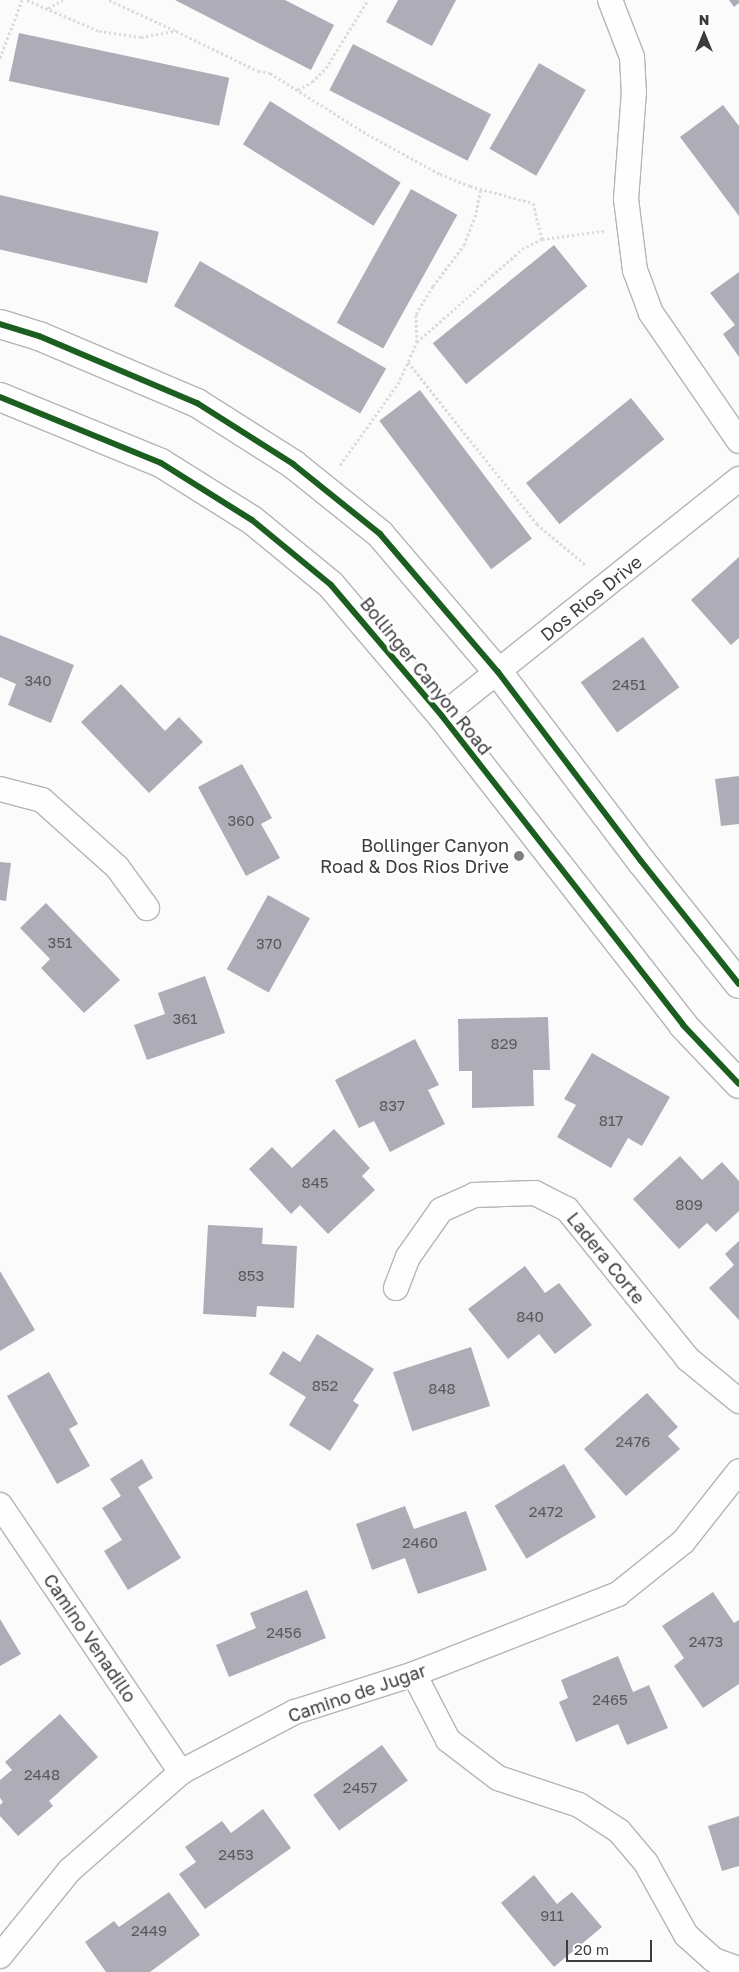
<!DOCTYPE html>
<html>
<head>
<meta charset="utf-8">
<style>
  body { margin:0 }
  #map { position:relative; width:739px; height:1972px; overflow:hidden; background:#fbfbfc; font-family:"Golos Text",sans-serif }
  div>[style] { position:absolute }
  [style*='--x'] { left:calc(var(--x)*1px); top:calc(var(--y)*1px); width:calc(var(--w)*1px); rotate:calc(var(--a)*1deg) }
  .building>* { inset:0; background:#aeadb7; transform-origin:0 0 }
  .path>* { height:3px; margin-top:-1.5px; transform-origin:0; background:repeating-linear-gradient(90deg,#dcdcdc 0 2.5px,transparent 0 5px) }
  .roads { filter:drop-shadow(1px 0 #b5b5b7) drop-shadow(-1px 0 #b5b5b7) drop-shadow(0 1px #b5b5b7) drop-shadow(0 -1px #b5b5b7) }
  .minor>* { height:24px; margin:-12px; padding:0 12px; transform-origin:12px; border-radius:12px; background:#fefeff }
  .secondary>* { height:28px; margin:-14px; padding:0 14px; transform-origin:14px; border-radius:14px; background:#fefeff }
  .cycleway>* { height:6px; margin:-3px; padding:0 3px; transform-origin:3px; border-radius:3px; background:#1b5e20 }
  .dots>* { width:14px; height:14px; translate:-50% -50%; box-sizing:border-box; border:2px solid #fff; border-radius:50% }
  span { translate:-50% -50%; white-space:nowrap; text-align:center; line-height:1.15; -webkit-text-stroke:5px #fff; paint-order:stroke }
  .number-label { font-size:15px; color:#58585e }
  .number-label span { -webkit-text-stroke-width:0 }
  .street-label { font-size:18px; color:#3b3b40 }
  .poi-label { font-size:18px; color:#3b3b40 }
  .right { translate:-100% -50%; text-align:right }
  .north { position:absolute; left:679px; top:10px; width:50px; height:50px; -webkit-text-stroke:4px #fff; paint-order:stroke; rotate:0deg; font-size:14px; font-weight:700; line-height:20px; text-align:center; color:#3b3b40 }
  .north::after { content:''; display:block; margin:auto; width:18px; height:22px; background:#3b3b40; clip-path:polygon(50% 0,100% 100%,50% 72%,0 100%) }
  .scale { position:absolute; left:566px; top:1940px; width:86px; height:22px; box-sizing:border-box; border:2px solid #3b3b40; border-top:0; padding-left:6px; font-size:15px; line-height:18px; white-space:nowrap; color:#3b3b40; -webkit-text-stroke:4px #fff; paint-order:stroke }
</style>
</head>
<body>
<div id="map">
  <div class="building">
    <div style="clip-path:polygon(175px 0,285px 0,334px 25px,311px 70px)"></div>
    <div style="clip-path:polygon(398px 0,456px 0,432px 46px,386px 22px)"></div>
    <div style="clip-path:polygon(729px 0,739px 0,739px 3px,734px 7px)"></div>
    <div style="left:19px;top:33px;width:215px;height:49px;rotate:12deg"></div>
    <div style="left:353px;top:44px;width:155px;height:52px;rotate:27deg"></div>
    <div style="left:539px;top:63px;width:54px;height:99px;rotate:30deg"></div>
    <div style="left:270px;top:101px;width:154px;height:51px;rotate:32deg"></div>
    <div style="clip-path:polygon(723px 105px,739px 126px,739px 216px,680px 137px)"></div>
    <div style="left:411px;top:189px;width:53px;height:153px;rotate:29deg"></div>
    <div style="left:0;top:195px;width:163px;height:53px;rotate:13deg"></div>
    <div style="left:554px;top:245px;width:53px;height:156px;rotate:51deg"></div>
    <div style="left:200px;top:261px;width:215px;height:52px;rotate:30deg"></div>
    <div style="clip-path:polygon(739px 272px,739px 357px,723px 334px,735px 325px,710px 293px)"></div>
    <div style="left:420px;top:390px;width:186px;height:51px;rotate:53deg"></div>
    <div style="left:631px;top:398px;width:53px;height:135px;rotate:51deg"></div>
    <div style="clip-path:polygon(739px 557px,739px 638px,731px 645px,691px 600px)"></div>
    <div style="clip-path:polygon(0 635px,74px 665px,51px 723px,8px 705px,16px 684px,0 677px)"></div>
    <div style="left:643px;top:637px;width:62px;height:77px;rotate:54deg"></div>
    <div style="clip-path:polygon(121px 684px,165px 731px,179px 717px,203px 742px,149px 793px,81px 722px)"></div>
    <div style="clip-path:polygon(242px 764px,272px 818px,261px 824px,280px 858px,246px 876px,198px 787px)"></div>
    <div style="clip-path:polygon(739px 776px,739px 824px,721px 826px,715px 779px)"></div>
    <div style="clip-path:polygon(0 862px,11px 863px,6px 901px,0 900px)"></div>
    <div style="left:268px;top:895px;width:48px;height:85px;rotate:29deg"></div>
    <div style="clip-path:polygon(46px 903px,120px 980px,84px 1013px,41px 968px,50px 959px,20px 928px)"></div>
    <div style="clip-path:polygon(205px 976px,225px 1033px,147px 1060px,134px 1025px,165px 1014px,158px 993px)"></div>
    <div style="clip-path:polygon(548px 1017px,550px 1070px,533px 1070px,534px 1106px,472px 1108px,472px 1071px,459px 1071px,458px 1019px)"></div>
    <div style="clip-path:polygon(415px 1039px,439px 1085px,428px 1090px,445px 1124px,390px 1152px,374px 1121px,359px 1128px,335px 1080px)"></div>
    <div style="clip-path:polygon(592px 1053px,670px 1097px,642px 1146px,628px 1138px,611px 1168px,557px 1137px,576px 1105px,564px 1099px)"></div>
    <div style="clip-path:polygon(334px 1129px,370px 1168px,362px 1176px,375px 1190px,328px 1234px,300px 1205px,291px 1214px,249px 1169px,272px 1147px,292px 1168px)"></div>
    <div style="clip-path:polygon(680px 1156px,702px 1180px,722px 1162px,739px 1181px,739px 1211px,716px 1232px,707px 1223px,679px 1249px,633px 1199px)"></div>
    <div style="clip-path:polygon(208px 1225px,263px 1228px,262px 1244px,297px 1246px,294px 1308px,257px 1306px,256px 1317px,203px 1314px)"></div>
    <div style="clip-path:polygon(739px 1241px,739px 1320px,709px 1288px,734px 1265px,725px 1254px)"></div>
    <div style="clip-path:polygon(525px 1266px,545px 1293px,559px 1283px,592px 1325px,555px 1354px,539px 1334px,508px 1359px,468px 1309px)"></div>
    <div style="clip-path:polygon(0 1271px,35px 1330px,0 1351px)"></div>
    <div style="clip-path:polygon(317px 1334px,374px 1369px,353px 1401px,359px 1405px,330px 1451px,289px 1425px,306px 1397px,269px 1374px,283px 1351px,300px 1362px)"></div>
    <div style="left:471px;top:1347px;width:62px;height:82px;rotate:72deg"></div>
    <div style="clip-path:polygon(49px 1372px,78px 1424px,69px 1429px,90px 1466px,57px 1484px,7px 1396px)"></div>
    <div style="clip-path:polygon(647px 1393px,678px 1427px,668px 1436px,680px 1449px,626px 1496px,584px 1449px)"></div>
    <div style="clip-path:polygon(142px 1459px,153px 1478px,138px 1487px,181px 1558px,128px 1590px,104px 1551px,122px 1540px,102px 1508px,121px 1496px,110px 1479px)"></div>
    <div style="left:564px;top:1464px;width:62px;height:81px;rotate:59deg"></div>
    <div style="clip-path:polygon(405px 1506px,414px 1529px,466px 1511px,487px 1570px,418px 1594px,405px 1558px,372px 1570px,356px 1524px)"></div>
    <div style="clip-path:polygon(307px 1590px,326px 1638px,229px 1677px,216px 1645px,256px 1628px,250px 1613px)"></div>
    <div style="clip-path:polygon(713px 1592px,734px 1623px,739px 1620px,739px 1684px,703px 1708px,674px 1666px,684px 1658px,662px 1626px)"></div>
    <div style="clip-path:polygon(0 1619px,21px 1654px,0 1666px)"></div>
    <div style="clip-path:polygon(618px 1656px,633px 1692px,649px 1685px,668px 1728px,627px 1745px,618px 1724px,576px 1742px,559px 1702px,568px 1698px,561px 1680px)"></div>
    <div style="clip-path:polygon(60px 1714px,98px 1757px,49px 1801px,53px 1806px,18px 1836px,0 1816px,0 1805px,3px 1802px,0 1798px,0 1780px,12px 1770px,5px 1762px)"></div>
    <div style="left:382px;top:1745px;width:44px;height:85px;rotate:54deg"></div>
    <div style="clip-path:polygon(263px 1809px,291px 1848px,205px 1909px,179px 1874px,196px 1862px,185px 1847px,222px 1821px,231px 1833px)"></div>
    <div style="clip-path:polygon(739px 1816px,739px 1866px,722px 1871px,708px 1826px)"></div>
    <div style="clip-path:polygon(534px 1875px,557px 1904px,572px 1892px,602px 1927px,554px 1967px,501px 1903px)"></div>
    <div style="clip-path:polygon(169px 1892px,200px 1935px,150px 1972px,106px 1972px,85px 1942px,114px 1921px,119px 1927px)"></div>
  </div>
  <div class="path">
    <div style="--x:27;--y:0;--w:78;--a:23.3"></div>
    <div style="--x:99;--y:31;--w:42;--a:8.1"></div>
    <div style="--x:141;--y:37;--w:36;--a:-10"></div>
    <div style="--x:176;--y:31;--w:91;--a:26"></div>
    <div style="--x:258;--y:71;--w:12;--a:9"></div>
    <div style="--x:270;--y:73;--w:115;--a:32.2"></div>
    <div style="--x:367;--y:134;--w:83;--a:28.7"></div>
    <div style="--x:440;--y:174;--w:32;--a:22"></div>
    <div style="--x:470;--y:186;--w:65;--a:15.1"></div>
    <div style="--x:533;--y:203;--w:37;--a:76"></div>
    <div style="--x:542;--y:239;--w:63;--a:-7.4"></div>
    <div style="--x:109;--y:0;--w:72;--a:24.8"></div>
    <div style="--x:48;--y:8;--w:17;--a:-28"></div>
    <div style="--x:0;--y:58;--w:62;--a:-69.2"></div>
    <div style="--x:298;--y:90;--w:16;--a:-30"></div>
    <div style="--x:312;--y:82;--w:20;--a:-45"></div>
    <div style="--x:326;--y:68;--w:80;--a:-58.3"></div>
    <div style="--x:417;--y:342;--w:28;--a:-92"></div>
    <div style="--x:416;--y:314;--w:33;--a:-59"></div>
    <div style="--x:433;--y:286;--w:51;--a:-52.9"></div>
    <div style="--x:464;--y:245;--w:30;--a:-69"></div>
    <div style="--x:475;--y:217;--w:29;--a:-78"></div>
    <div style="--x:408;--y:362;--w:207;--a:51.5"></div>
    <div style="--x:537;--y:524;--w:65;--a:40"></div>
    <div style="--x:340;--y:465;--w:100;--a:-54.4"></div>
    <div style="--x:398;--y:384;--w:46;--a:-65.7"></div>
    <div style="--x:417;--y:342;--w:140;--a:-41.5"></div>
    <div style="--x:522;--y:249;--w:22;--a:-27"></div>
  </div>
  <div class="roads">
    <div class="minor">
      <div style="--x:610;--y:0;--w:61;--a:68.9"></div>
      <div style="--x:632;--y:57;--w:34;--a:87"></div>
      <div style="--x:634;--y:91;--w:108;--a:94.2"></div>
      <div style="--x:626;--y:199;--w:72;--a:82.8"></div>
      <div style="--x:635;--y:270;--w:46;--a:69.6"></div>
      <div style="--x:651;--y:313;--w:155;--a:55.5"></div>
      <div style="--x:442;--y:716;--w:380;--a:-38.6"></div>
      <div style="--x:0;--y:789;--w:43;--a:14.7"></div>
      <div style="--x:42;--y:800;--w:101;--a:41.8"></div>
      <div style="--x:117;--y:867;--w:51;--a:53.8"></div>
      <div style="--x:396;--y:1288;--w:33;--a:-69"></div>
      <div style="--x:408;--y:1257;--w:57;--a:-54.9"></div>
      <div style="--x:441;--y:1210;--w:36;--a:-24"></div>
      <div style="--x:474;--y:1195;--w:61;--a:-1.9"></div>
      <div style="--x:535;--y:1193;--w:36;--a:27"></div>
      <div style="--x:567;--y:1209;--w:193;--a:51.1"></div>
      <div style="--x:688;--y:1359;--w:66;--a:39.5"></div>
      <div style="--x:0;--y:1505;--w:323;--a:55.9"></div>
      <div style="--x:414;--y:1674;--w:74;--a:62.7"></div>
      <div style="--x:448;--y:1740;--w:63;--a:37.2"></div>
      <div style="--x:498;--y:1778;--w:85;--a:18.4"></div>
      <div style="--x:579;--y:1805;--w:48;--a:33"></div>
      <div style="--x:619;--y:1831;--w:42;--a:49.8"></div>
      <div style="--x:646;--y:1863;--w:82;--a:60.9"></div>
      <div style="--x:686;--y:1935;--w:38;--a:42"></div>
      <div style="--x:714;--y:1960;--w:27;--a:20"></div>
      <div style="--x:0;--y:1956;--w:111;--a:-50.9"></div>
      <div style="--x:70;--y:1870;--w:148;--a:-41.4"></div>
      <div style="--x:181;--y:1772;--w:129;--a:-27.8"></div>
      <div style="--x:295;--y:1712;--w:125;--a:-17.7"></div>
      <div style="--x:414;--y:1674;--w:219;--a:-21.4"></div>
      <div style="--x:618;--y:1594;--w:83;--a:-38.7"></div>
      <div style="--x:683;--y:1542;--w:90;--a:-51.7"></div>
    </div>
    <div class="secondary">
      <div style="--x:0;--y:324;--w:41;--a:17.1"></div>
      <div style="--x:39;--y:336;--w:172;--a:23"></div>
      <div style="--x:197;--y:403;--w:114;--a:32.4"></div>
      <div style="--x:293;--y:464;--w:112;--a:38.8"></div>
      <div style="--x:380;--y:534;--w:182;--a:49.5"></div>
      <div style="--x:498;--y:672;--w:237;--a:52.9"></div>
      <div style="--x:641;--y:861;--w:157;--a:51.5"></div>
      <div style="--x:0;--y:397;--w:174;--a:22.3"></div>
      <div style="--x:161;--y:463;--w:107;--a:32.1"></div>
      <div style="--x:252;--y:520;--w:102;--a:39.4"></div>
      <div style="--x:331;--y:585;--w:172;--a:49.7"></div>
      <div style="--x:442;--y:716;--w:392;--a:52"></div>
      <div style="--x:683;--y:1025;--w:81;--a:46.5"></div>
    </div>
  </div>
  <div class="cycleway">
    <div style="--x:0;--y:324;--w:41;--a:17.1"></div>
    <div style="--x:39;--y:336;--w:172;--a:23"></div>
    <div style="--x:197;--y:403;--w:114;--a:32.4"></div>
    <div style="--x:293;--y:464;--w:112;--a:38.8"></div>
    <div style="--x:380;--y:534;--w:182;--a:49.5"></div>
    <div style="--x:498;--y:672;--w:237;--a:52.9"></div>
    <div style="--x:641;--y:861;--w:157;--a:51.5"></div>
    <div style="--x:0;--y:397;--w:174;--a:22.3"></div>
    <div style="--x:161;--y:463;--w:107;--a:32.1"></div>
    <div style="--x:252;--y:520;--w:102;--a:39.4"></div>
    <div style="--x:331;--y:585;--w:172;--a:49.7"></div>
    <div style="--x:442;--y:716;--w:392;--a:52"></div>
    <div style="--x:683;--y:1025;--w:81;--a:46.5"></div>
  </div>
  <div class="dots">
    <div style="left:519px;top:856px;background:#7e7e82"></div>
  </div>
  <div class="number-label">
    <span style="left:38px;top:681px">340</span>
    <span style="left:629px;top:685px">2451</span>
    <span style="left:241px;top:821px">360</span>
    <span style="left:60px;top:943px">351</span>
    <span style="left:269px;top:944px">370</span>
    <span style="left:185px;top:1019px">361</span>
    <span style="left:504px;top:1044px">829</span>
    <span style="left:392px;top:1106px">837</span>
    <span style="left:611px;top:1121px">817</span>
    <span style="left:315px;top:1183px">845</span>
    <span style="left:689px;top:1205px">809</span>
    <span style="left:251px;top:1276px">853</span>
    <span style="left:530px;top:1317px">840</span>
    <span style="left:325px;top:1386px">852</span>
    <span style="left:442px;top:1389px">848</span>
    <span style="left:633px;top:1442px">2476</span>
    <span style="left:546px;top:1512px">2472</span>
    <span style="left:420px;top:1543px">2460</span>
    <span style="left:284px;top:1633px">2456</span>
    <span style="left:706px;top:1642px">2473</span>
    <span style="left:610px;top:1700px">2465</span>
    <span style="left:42px;top:1775px">2448</span>
    <span style="left:360px;top:1788px">2457</span>
    <span style="left:236px;top:1855px">2453</span>
    <span style="left:552px;top:1916px">911</span>
    <span style="left:149px;top:1931px">2449</span>
  </div>
  <div class="street-label">
    <span style="left:591px;top:598px;rotate:-39deg">Dos Rios Drive</span>
    <span style="left:426px;top:676px;rotate:51deg">Bollinger Canyon Road</span>
    <span style="left:606px;top:1258px;rotate:51deg">Ladera Corte</span>
    <span style="left:90px;top:1638px;rotate:56deg">Camino Venadillo</span>
    <span style="left:357px;top:1693px;rotate:-19deg">Camino de Jugar</span>
  </div>
  <div class="poi-label">
    <span class="right" style="left:509px;top:856px">Bollinger Canyon<br>Road &amp; Dos Rios Drive</span>
  </div>
  <div class="north">N</div>
  <div class="scale">20 m</div>
</div>
</body>
</html>
